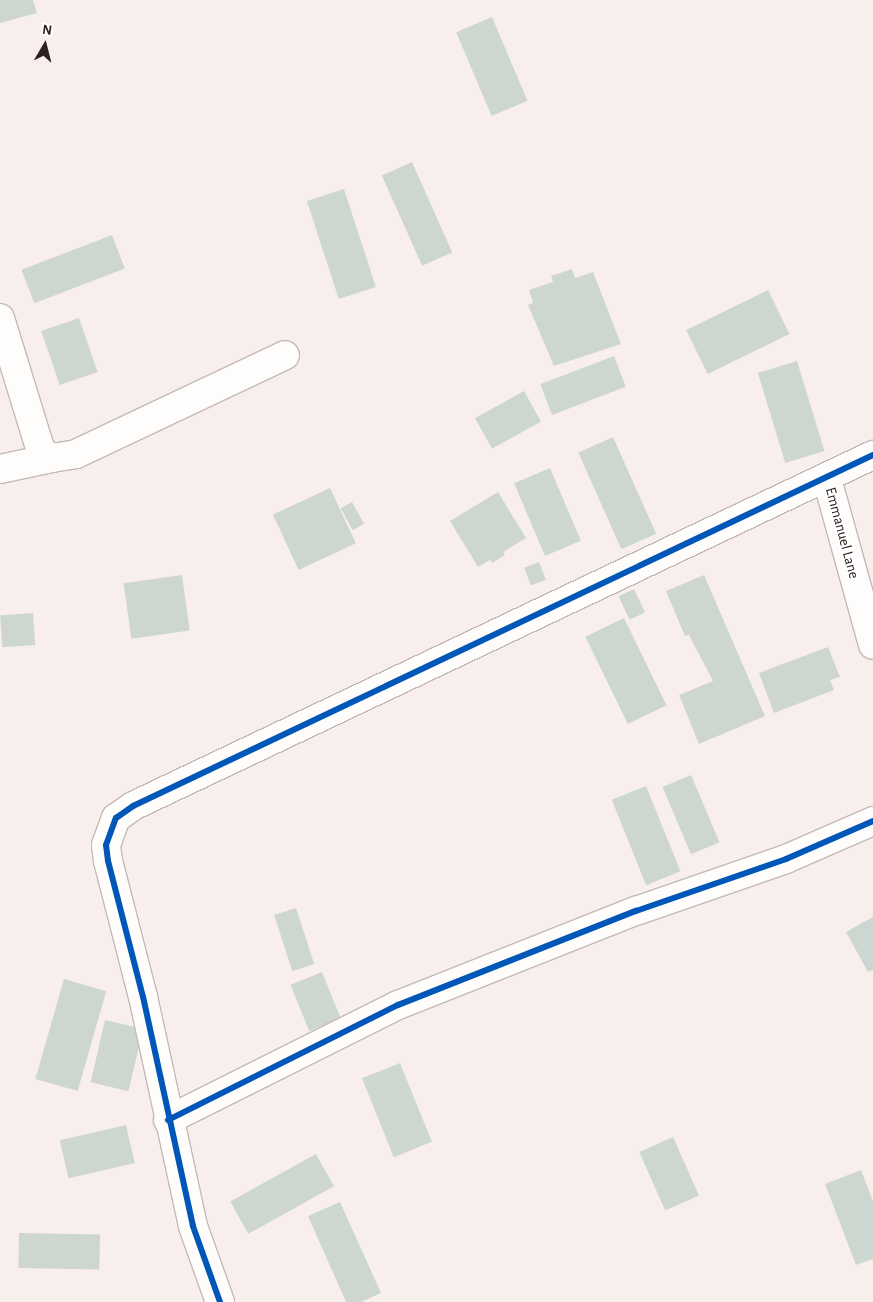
<!DOCTYPE html>
<html>
<head>
<meta charset="utf-8">
<style>
  body { margin:0 }
  #map { position:relative; width:873px; height:1302px; overflow:hidden; background:#f8efed; font-family:"Alegreya Sans",sans-serif }
  div>[style] { position:absolute }
  [style*='--x'] { left:calc(var(--x)*1px); top:calc(var(--y)*1px); width:calc(var(--w)*1px); rotate:calc(var(--a)*1deg) }
  .building>* { inset:0; background:#ced7cf; transform-origin:0 0 }
  .roads { filter:drop-shadow(1px 0 #c3b9b7) drop-shadow(-1px 0 #c3b9b7) drop-shadow(0 1px #c3b9b7) drop-shadow(0 -1px #c3b9b7) }
  .minor>* { height:28px; margin:-14px; padding:0 14px; transform-origin:14px; border-radius:14px; background:#fefdfc }
  .cycleway>* { height:6px; margin:-3px; padding:0 3px; transform-origin:3px; border-radius:3px; background:#0057b8 }
  span { translate:-50% -50%; white-space:nowrap; text-align:center; line-height:1.15; -webkit-text-stroke:5px #fff; paint-order:stroke }
  .street-label { font-size:15px; color:#2e201e }
  .north { position:absolute; left:20px; top:20px; width:50px; height:50px; -webkit-text-stroke:4px #fff; paint-order:stroke; rotate:8deg; font-size:14px; font-weight:700; line-height:20px; text-align:center; color:#2e201e }
  .north::after { content:''; display:block; margin:auto; width:18px; height:22px; background:#2e201e; clip-path:polygon(50% 0,100% 100%,50% 72%,0 100%) }
</style>
</head>
<body>
<div id="map">
  <div class="building">
    <div style="clip-path:polygon(0 0,33px 0,37px 13px,0 23px)"></div>
    <div style="left:492px;top:17px;width:91px;height:39px;rotate:67deg"></div>
    <div style="left:412px;top:162px;width:99px;height:33px;rotate:66deg"></div>
    <div style="left:344px;top:189px;width:103px;height:39px;rotate:72deg"></div>
    <div style="left:112px;top:235px;width:36px;height:97px;rotate:69deg"></div>
    <div style="clip-path:polygon(572px 269px,575px 278px,593px 272px,621px 344px,554px 366px,528px 305px,533px 303px,529px 290px,553px 282px,551px 276px)"></div>
    <div style="left:768px;top:290px;width:49px;height:91px;rotate:64deg"></div>
    <div style="left:79px;top:318px;width:57px;height:40px;rotate:71deg"></div>
    <div style="left:614px;top:356px;width:33px;height:79px;rotate:69deg"></div>
    <div style="left:797px;top:361px;width:94px;height:41px;rotate:73deg"></div>
    <div style="left:524px;top:391px;width:35px;height:56px;rotate:61deg"></div>
    <div style="left:613px;top:437px;width:106px;height:38px;rotate:66deg"></div>
    <div style="left:550px;top:468px;width:79px;height:39px;rotate:67deg"></div>
    <div style="left:330px;top:488px;width:61px;height:63px;rotate:65deg"></div>
    <div style="clip-path:polygon(498px 492px,526px 538px,503px 552px,505px 555px,492px 563px,490px 560px,478px 567px,450px 521px)"></div>
    <div style="left:352px;top:502px;width:25px;height:13px;rotate:61deg"></div>
    <div style="left:539px;top:562px;width:19px;height:16px;rotate:69deg"></div>
    <div style="left:182px;top:575px;width:56px;height:59px;rotate:82deg"></div>
    <div style="clip-path:polygon(704px 575px,765px 716px,699px 744px,679px 695px,713px 681px,689px 635px,685px 636px,666px 591px)"></div>
    <div style="left:634px;top:589px;width:26px;height:17px;rotate:65deg"></div>
    <div style="left:33px;top:613px;width:32px;height:33px;rotate:86deg"></div>
    <div style="left:624px;top:618px;width:97px;height:43px;rotate:64deg"></div>
    <div style="clip-path:polygon(828px 647px,840px 677px,830px 680px,834px 690px,774px 713px,759px 673px)"></div>
    <div style="left:691px;top:775px;width:73px;height:31px;rotate:67deg"></div>
    <div style="left:646px;top:786px;width:92px;height:37px;rotate:68deg"></div>
    <div style="left:296px;top:908px;width:59px;height:23px;rotate:72deg"></div>
    <div style="clip-path:polygon(873px 917px,873px 970px,868px 972px,846px 932px)"></div>
    <div style="left:322px;top:972px;width:50px;height:34px;rotate:68deg"></div>
    <div style="left:64px;top:979px;width:44px;height:104px;rotate:16deg"></div>
    <div style="left:105px;top:1020px;width:39px;height:64px;rotate:13deg"></div>
    <div style="left:400px;top:1063px;width:85px;height:41px;rotate:68deg"></div>
    <div style="left:126px;top:1125px;width:39px;height:68px;rotate:77deg"></div>
    <div style="left:673px;top:1137px;width:64px;height:37px;rotate:66deg"></div>
    <div style="left:316px;top:1154px;width:37px;height:98px;rotate:61deg"></div>
    <div style="clip-path:polygon(861px 1170px,873px 1201px,873px 1259px,856px 1265px,825px 1184px)"></div>
    <div style="clip-path:polygon(340px 1202px,381px 1293px,361px 1302px,346px 1302px,308px 1216px)"></div>
    <div style="left:19px;top:1233px;width:81px;height:35px;rotate:1deg"></div>
  </div>
  <div class="roads">
    <div class="minor">
      <div style="--x:0;--y:318;--w:139;--a:72.9"></div>
      <div style="--x:41;--y:451;--w:13;--a:32"></div>
      <div style="--x:52;--y:458;--w:24;--a:-9"></div>
      <div style="--x:76;--y:454;--w:231;--a:-25.3"></div>
      <div style="--x:0;--y:469;--w:53;--a:-11.9"></div>
      <div style="--x:827;--y:479;--w:172;--a:74.5"></div>
      <div style="--x:168;--y:1120;--w:257;--a:-26.6"></div>
      <div style="--x:398;--y:1005;--w:256;--a:-21.6"></div>
      <div style="--x:636;--y:911;--w:159;--a:-19.1"></div>
      <div style="--x:786;--y:859;--w:95;--a:-23.6"></div>
      <div style="--x:220;--y:1302;--w:81;--a:-109.6"></div>
      <div style="--x:193;--y:1226;--w:234;--a:-102.3"></div>
      <div style="--x:143;--y:997;--w:140;--a:-104.4"></div>
      <div style="--x:108;--y:861;--w:16;--a:-97"></div>
      <div style="--x:106;--y:845;--w:29;--a:-70"></div>
      <div style="--x:116;--y:818;--w:21;--a:-35"></div>
      <div style="--x:133;--y:806;--w:819;--a:-25.38"></div>
    </div>
  </div>
  <div class="cycleway">
    <div style="--x:168;--y:1120;--w:257;--a:-26.6"></div>
    <div style="--x:398;--y:1005;--w:256;--a:-21.6"></div>
    <div style="--x:636;--y:911;--w:159;--a:-19.1"></div>
    <div style="--x:786;--y:859;--w:95;--a:-23.6"></div>
    <div style="--x:220;--y:1302;--w:81;--a:-109.6"></div>
    <div style="--x:193;--y:1226;--w:234;--a:-102.3"></div>
    <div style="--x:143;--y:997;--w:140;--a:-104.4"></div>
    <div style="--x:108;--y:861;--w:16;--a:-97"></div>
    <div style="--x:106;--y:845;--w:29;--a:-70"></div>
    <div style="--x:116;--y:818;--w:21;--a:-35"></div>
    <div style="--x:133;--y:806;--w:819;--a:-25.38"></div>
  </div>
  <div class="street-label">
    <span style="left:842px;top:533px;rotate:75deg">Emmanuel Lane</span>
  </div>
  <div class="north">N</div>
</div>
</body>
</html>
